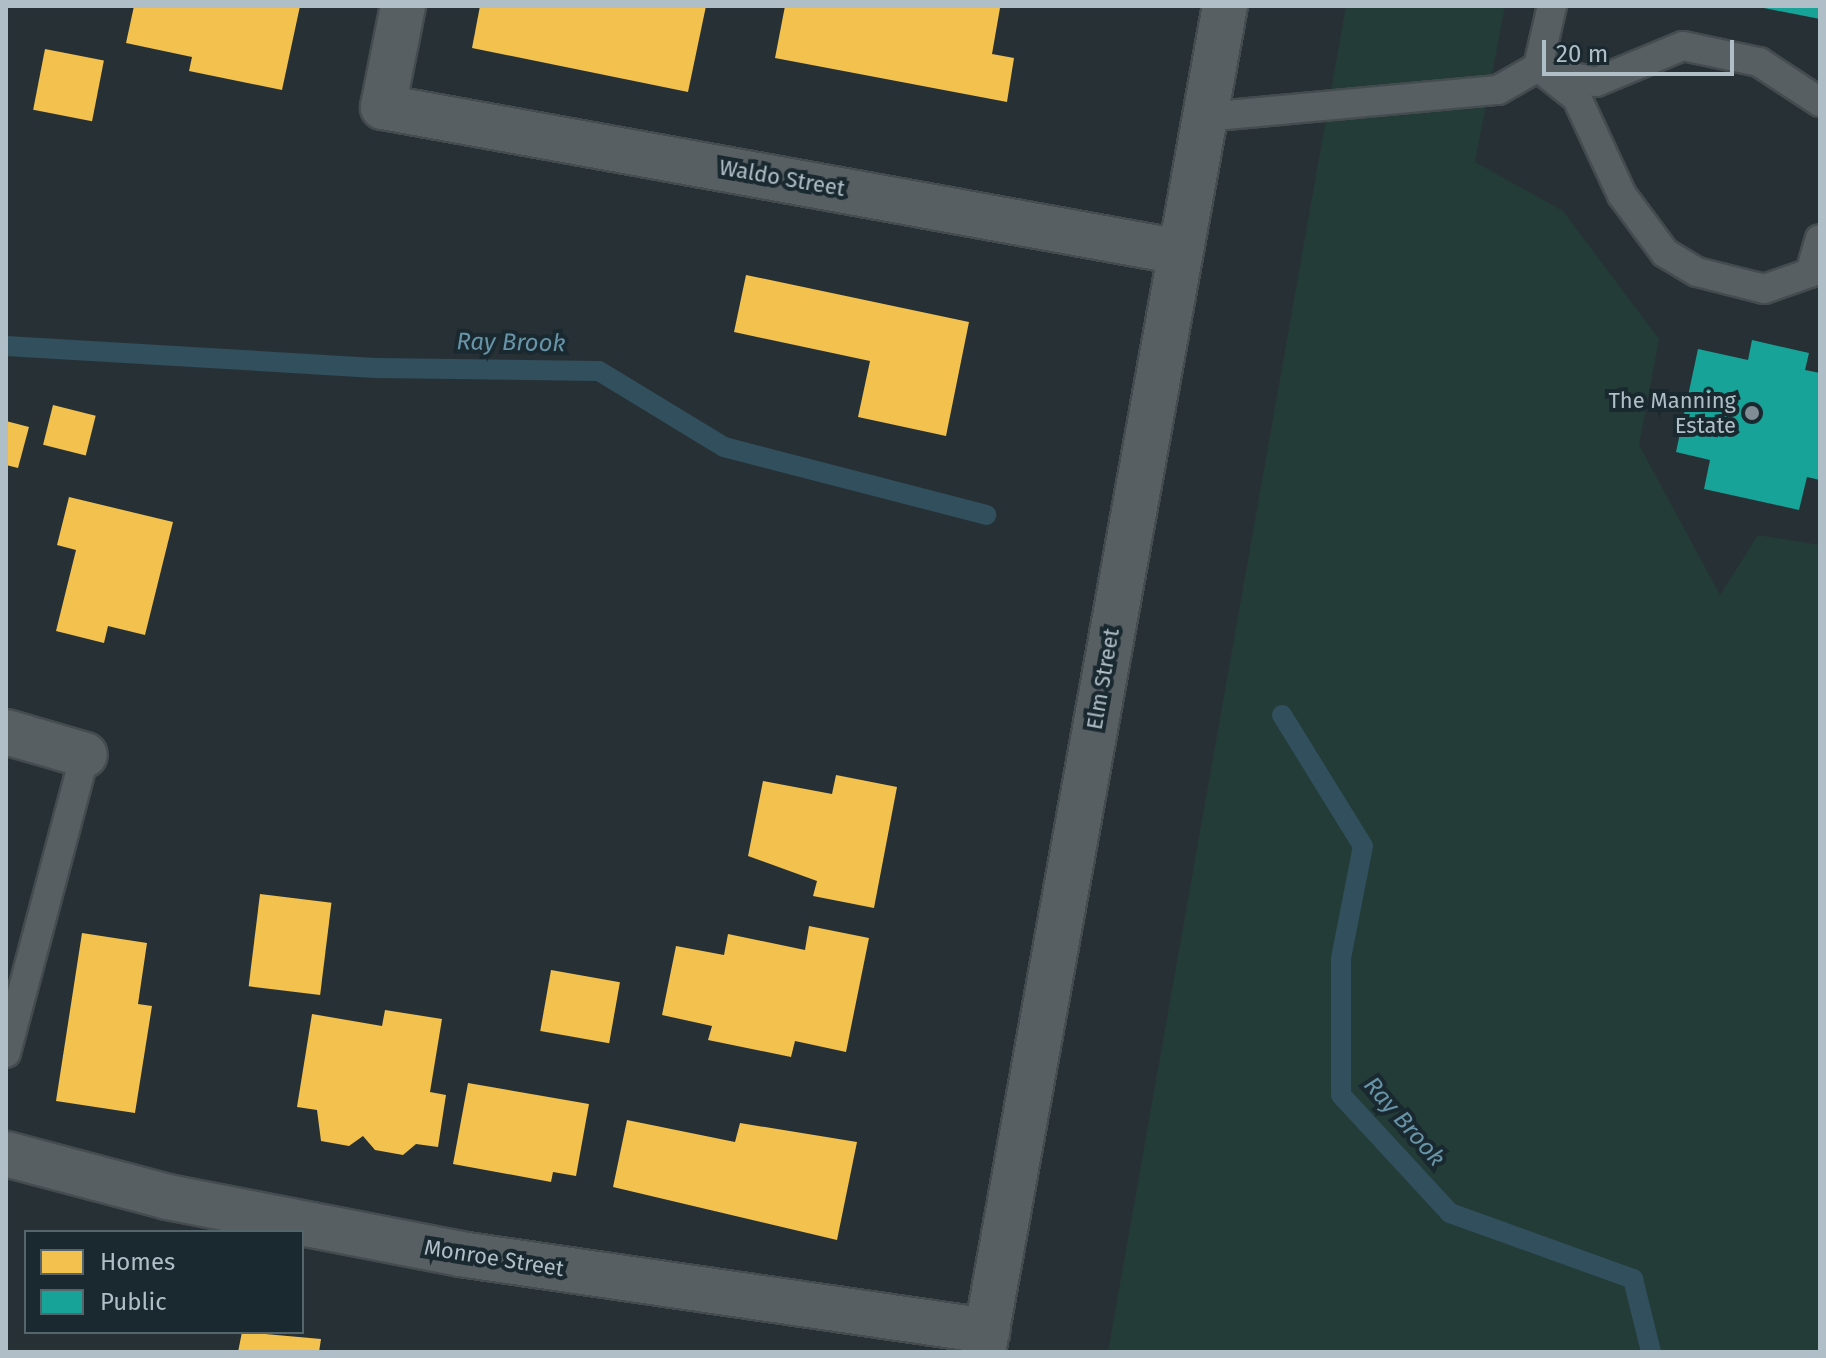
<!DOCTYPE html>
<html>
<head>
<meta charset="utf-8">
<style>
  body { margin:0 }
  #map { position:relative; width:1826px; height:1358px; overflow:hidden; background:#273135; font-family:"Fira Sans",sans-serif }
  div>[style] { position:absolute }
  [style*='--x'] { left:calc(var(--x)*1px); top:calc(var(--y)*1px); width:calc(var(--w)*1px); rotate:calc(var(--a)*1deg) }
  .green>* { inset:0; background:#243c38 }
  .homes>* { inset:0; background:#f2c14e; transform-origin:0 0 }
  .public>* { inset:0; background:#17a398 }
  .stream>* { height:20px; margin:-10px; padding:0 10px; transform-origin:10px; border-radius:10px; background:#314f5d }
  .roads { filter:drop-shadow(2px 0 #454c50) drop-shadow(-2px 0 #454c50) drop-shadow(0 2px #454c50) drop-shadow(0 -2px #454c50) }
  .lane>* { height:28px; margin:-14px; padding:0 14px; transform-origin:14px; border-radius:14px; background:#575f63 }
  .street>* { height:44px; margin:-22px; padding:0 22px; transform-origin:22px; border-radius:22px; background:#575f63 }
  .dots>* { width:22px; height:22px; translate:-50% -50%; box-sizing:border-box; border:4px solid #1a2930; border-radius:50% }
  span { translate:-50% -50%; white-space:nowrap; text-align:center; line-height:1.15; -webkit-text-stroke:8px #1a2930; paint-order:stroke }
  .street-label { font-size:22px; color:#b0bfc7 }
  .poi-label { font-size:22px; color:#b0bfc7 }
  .right { translate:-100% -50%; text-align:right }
  .water-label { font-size:24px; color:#6894a7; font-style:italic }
  .frame { position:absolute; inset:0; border:8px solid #b0bfc7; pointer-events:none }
  .legend { position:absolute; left:24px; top:1230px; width:280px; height:104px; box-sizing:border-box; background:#1a2930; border:2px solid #56656c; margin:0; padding:10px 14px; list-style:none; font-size:24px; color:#b0bfc7 }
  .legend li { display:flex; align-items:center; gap:16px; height:40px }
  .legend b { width:40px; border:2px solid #56656c }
  .scale { position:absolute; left:1542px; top:40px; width:192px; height:36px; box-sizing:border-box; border:4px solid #b0bfc7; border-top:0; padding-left:10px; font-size:24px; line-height:28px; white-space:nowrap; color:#b0bfc7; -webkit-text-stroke:6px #1a2930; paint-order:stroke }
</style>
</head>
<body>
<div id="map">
  <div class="green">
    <div style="clip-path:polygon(1346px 6px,1505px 6px,1475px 162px,1563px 211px,1659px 339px,1639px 445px,1720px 595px,1758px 535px,1820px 545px,1820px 1352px,1108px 1352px)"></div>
  </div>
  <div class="homes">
    <div style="clip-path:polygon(134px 6px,300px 6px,282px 90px,189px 71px,192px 57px,126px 43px)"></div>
    <div style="clip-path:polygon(480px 6px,706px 6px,688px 92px,472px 48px)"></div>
    <div style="clip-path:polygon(785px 6px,1000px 8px,992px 54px,1014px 58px,1007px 102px,775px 58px)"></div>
    <div style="left:45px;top:49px;width:60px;height:62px;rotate:11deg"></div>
    <div style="clip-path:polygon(746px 275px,969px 322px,946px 436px,858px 417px,870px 361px,734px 332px)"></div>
    <div style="left:53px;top:405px;width:44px;height:41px;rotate:14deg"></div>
    <div style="clip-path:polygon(6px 421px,29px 427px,18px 468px,6px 465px)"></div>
    <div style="clip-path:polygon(69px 497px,173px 522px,145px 635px,108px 626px,104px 643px,56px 631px,76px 550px,57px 545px)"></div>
    <div style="clip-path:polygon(836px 775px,897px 787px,874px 908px,813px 896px,817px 881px,748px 856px,763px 781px,832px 794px)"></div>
    <div style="left:260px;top:894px;width:72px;height:93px;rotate:7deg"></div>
    <div style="clip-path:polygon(809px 926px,869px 938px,846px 1052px,795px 1041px,791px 1057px,708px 1040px,712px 1026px,662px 1015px,676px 946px,724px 955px,728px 934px,805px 950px)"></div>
    <div style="clip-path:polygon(82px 933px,147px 943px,138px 1004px,152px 1006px,135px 1113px,56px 1101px)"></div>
    <div style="left:551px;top:970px;width:70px;height:62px;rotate:10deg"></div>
    <div style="clip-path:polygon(385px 1010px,442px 1019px,430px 1092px,446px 1095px,438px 1147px,416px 1144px,403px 1155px,375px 1150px,363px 1136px,349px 1146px,321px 1141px,317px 1110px,297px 1107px,312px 1014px,382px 1026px)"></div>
    <div style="clip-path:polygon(468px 1083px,589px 1104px,576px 1176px,553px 1172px,551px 1182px,453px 1164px)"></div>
    <div style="clip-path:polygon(627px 1120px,735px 1142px,740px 1123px,857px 1142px,837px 1240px,613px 1187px)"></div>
    <div style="clip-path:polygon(242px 1332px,321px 1339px,319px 1352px,238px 1352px)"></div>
  </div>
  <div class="public">
    <div style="clip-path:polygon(1759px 6px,1820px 6px,1820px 19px,1759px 7px)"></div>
    <div style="clip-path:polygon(1752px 340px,1809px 353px,1805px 370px,1820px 373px,1820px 480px,1807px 477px,1799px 510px,1704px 489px,1710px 460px,1676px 452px,1698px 349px,1748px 360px)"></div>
  </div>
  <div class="stream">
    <div style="--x:6;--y:346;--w:374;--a:3.4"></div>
    <div style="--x:379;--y:368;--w:220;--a:0.8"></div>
    <div style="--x:599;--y:371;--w:146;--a:31.3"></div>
    <div style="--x:724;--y:447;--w:271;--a:14.5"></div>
    <div style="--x:1282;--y:715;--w:154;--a:58.3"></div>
    <div style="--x:1363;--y:846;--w:114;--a:101.1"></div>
    <div style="--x:1341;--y:958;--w:137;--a:90"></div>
    <div style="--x:1341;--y:1095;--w:161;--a:47.3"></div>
    <div style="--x:1450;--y:1213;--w:195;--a:19.8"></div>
    <div style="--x:1633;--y:1279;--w:75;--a:76.1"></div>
  </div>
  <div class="roads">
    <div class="lane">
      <div style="--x:1538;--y:67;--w:50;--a:38.5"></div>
      <div style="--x:1577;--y:98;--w:107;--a:65.1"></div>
      <div style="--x:1622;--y:195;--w:72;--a:53.4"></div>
      <div style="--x:1665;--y:253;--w:37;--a:31"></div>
      <div style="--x:1697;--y:272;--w:69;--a:14.2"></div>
      <div style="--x:1764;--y:289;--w:49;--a:-19.2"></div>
      <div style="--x:1810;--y:273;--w:35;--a:-74"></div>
      <div style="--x:1550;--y:72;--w:47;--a:12.3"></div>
      <div style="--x:1596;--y:82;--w:94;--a:-22.5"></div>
      <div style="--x:1683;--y:46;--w:78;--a:11.9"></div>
      <div style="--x:1759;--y:62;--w:73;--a:33.3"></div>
      <div style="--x:1205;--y:117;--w:294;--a:-5.3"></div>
      <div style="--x:1498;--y:90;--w:46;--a:-29.9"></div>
      <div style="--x:1538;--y:67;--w:63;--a:-77.1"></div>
      <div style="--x:6;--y:1053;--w:308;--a:-75.2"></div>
    </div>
    <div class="street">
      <div style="--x:403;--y:6;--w:103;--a:101.2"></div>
      <div style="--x:383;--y:107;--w:810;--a:10.31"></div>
      <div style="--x:6;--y:732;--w:82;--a:16.2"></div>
      <div style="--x:6;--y:1154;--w:168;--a:14.9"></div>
      <div style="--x:168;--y:1197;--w:298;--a:11"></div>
      <div style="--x:460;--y:1254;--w:533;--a:8.31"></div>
      <div style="--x:983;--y:1352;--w:1368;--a:-79.81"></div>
    </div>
  </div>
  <div class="dots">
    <div style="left:1752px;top:413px;background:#808d94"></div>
  </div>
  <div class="street-label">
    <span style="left:782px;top:178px;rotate:10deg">Waldo Street</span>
    <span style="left:1103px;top:679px;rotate:-80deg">Elm Street</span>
    <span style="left:494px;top:1258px;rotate:9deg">Monroe Street</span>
  </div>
  <div class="poi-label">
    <span class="right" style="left:1736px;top:413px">The Manning<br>Estate</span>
  </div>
  <div class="water-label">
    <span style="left:511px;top:343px;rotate:1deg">Ray Brook</span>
    <span style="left:1404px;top:1122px;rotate:49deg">Ray Brook</span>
  </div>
  <div class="frame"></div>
  <ul class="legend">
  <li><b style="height:22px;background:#f2c14e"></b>Homes</li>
  <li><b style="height:22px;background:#17a398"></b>Public</li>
  </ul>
  <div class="scale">20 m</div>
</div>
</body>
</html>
